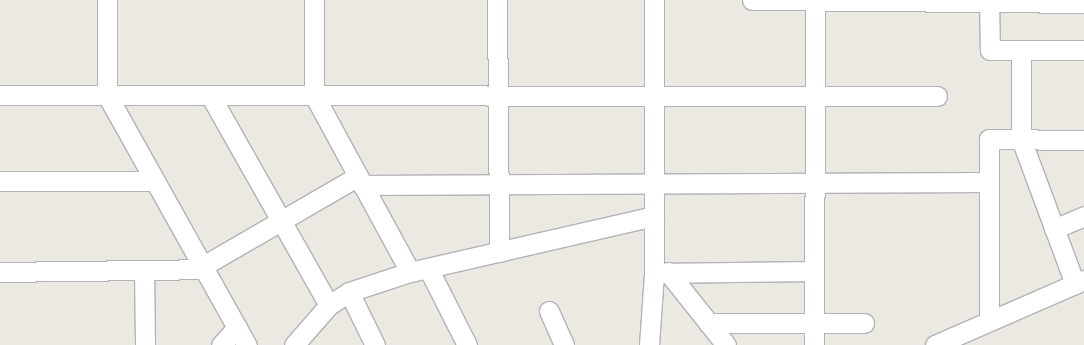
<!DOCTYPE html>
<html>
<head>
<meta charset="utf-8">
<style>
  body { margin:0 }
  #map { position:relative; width:1084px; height:345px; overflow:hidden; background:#ece9e3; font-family:Quicksand,sans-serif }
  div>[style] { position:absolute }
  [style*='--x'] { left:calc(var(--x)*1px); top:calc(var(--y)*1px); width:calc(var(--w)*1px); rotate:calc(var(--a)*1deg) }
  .roads { filter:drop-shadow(1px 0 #b0b3b6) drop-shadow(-1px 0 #b0b3b6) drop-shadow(0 1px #b0b3b6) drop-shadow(0 -1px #b0b3b6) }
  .minor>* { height:19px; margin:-9.5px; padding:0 9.5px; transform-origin:9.5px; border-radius:9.5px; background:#fff }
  span { translate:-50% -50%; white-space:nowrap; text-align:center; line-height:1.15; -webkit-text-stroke:3px #fff; paint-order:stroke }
</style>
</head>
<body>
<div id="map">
  <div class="roads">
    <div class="minor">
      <div style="--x:107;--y:0;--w:95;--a:90"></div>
      <div style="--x:107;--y:95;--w:287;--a:60.8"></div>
      <div style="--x:314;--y:0;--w:95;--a:90"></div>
      <div style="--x:314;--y:95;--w:201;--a:61.5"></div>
      <div style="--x:497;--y:0;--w:252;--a:89.5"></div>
      <div style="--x:752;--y:0;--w:332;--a:0.5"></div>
      <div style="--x:989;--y:0;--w:50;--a:88.9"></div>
      <div style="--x:990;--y:50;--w:94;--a:0"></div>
      <div style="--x:1021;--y:50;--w:89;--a:90"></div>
      <div style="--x:1021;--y:139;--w:155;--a:69.6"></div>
      <div style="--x:0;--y:95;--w:937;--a:0.06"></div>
      <div style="--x:210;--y:95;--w:241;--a:60.5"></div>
      <div style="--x:0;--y:181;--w:155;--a:0"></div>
      <div style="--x:362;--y:185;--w:627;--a:-0.27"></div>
      <div style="--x:1054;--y:229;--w:33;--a:-23"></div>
      <div style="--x:203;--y:266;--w:179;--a:-30.1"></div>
      <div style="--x:428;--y:268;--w:86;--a:63.1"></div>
      <div style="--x:144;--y:270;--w:75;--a:89.2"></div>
      <div style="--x:0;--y:272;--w:205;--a:-0.8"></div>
      <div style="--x:668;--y:272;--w:93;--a:51.5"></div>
      <div style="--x:654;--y:273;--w:160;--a:-0.7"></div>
      <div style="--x:349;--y:292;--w:59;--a:63.9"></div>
      <div style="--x:549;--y:311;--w:37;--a:66"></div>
      <div style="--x:989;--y:321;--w:182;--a:-90"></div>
      <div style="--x:989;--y:139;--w:95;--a:0.6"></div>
      <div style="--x:708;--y:323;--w:156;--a:0"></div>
      <div style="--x:221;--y:345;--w:24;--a:-48"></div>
      <div style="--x:294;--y:345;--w:53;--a:-48.8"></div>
      <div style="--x:329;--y:305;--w:24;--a:-33"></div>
      <div style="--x:349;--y:292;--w:64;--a:-18.2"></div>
      <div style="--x:410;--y:272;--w:250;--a:-12.9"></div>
      <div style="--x:649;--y:345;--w:72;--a:-86"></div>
      <div style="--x:654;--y:273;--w:273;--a:-90"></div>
      <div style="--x:814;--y:345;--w:344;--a:-89.8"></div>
      <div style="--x:935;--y:345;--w:163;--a:-23.6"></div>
    </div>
  </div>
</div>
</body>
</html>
